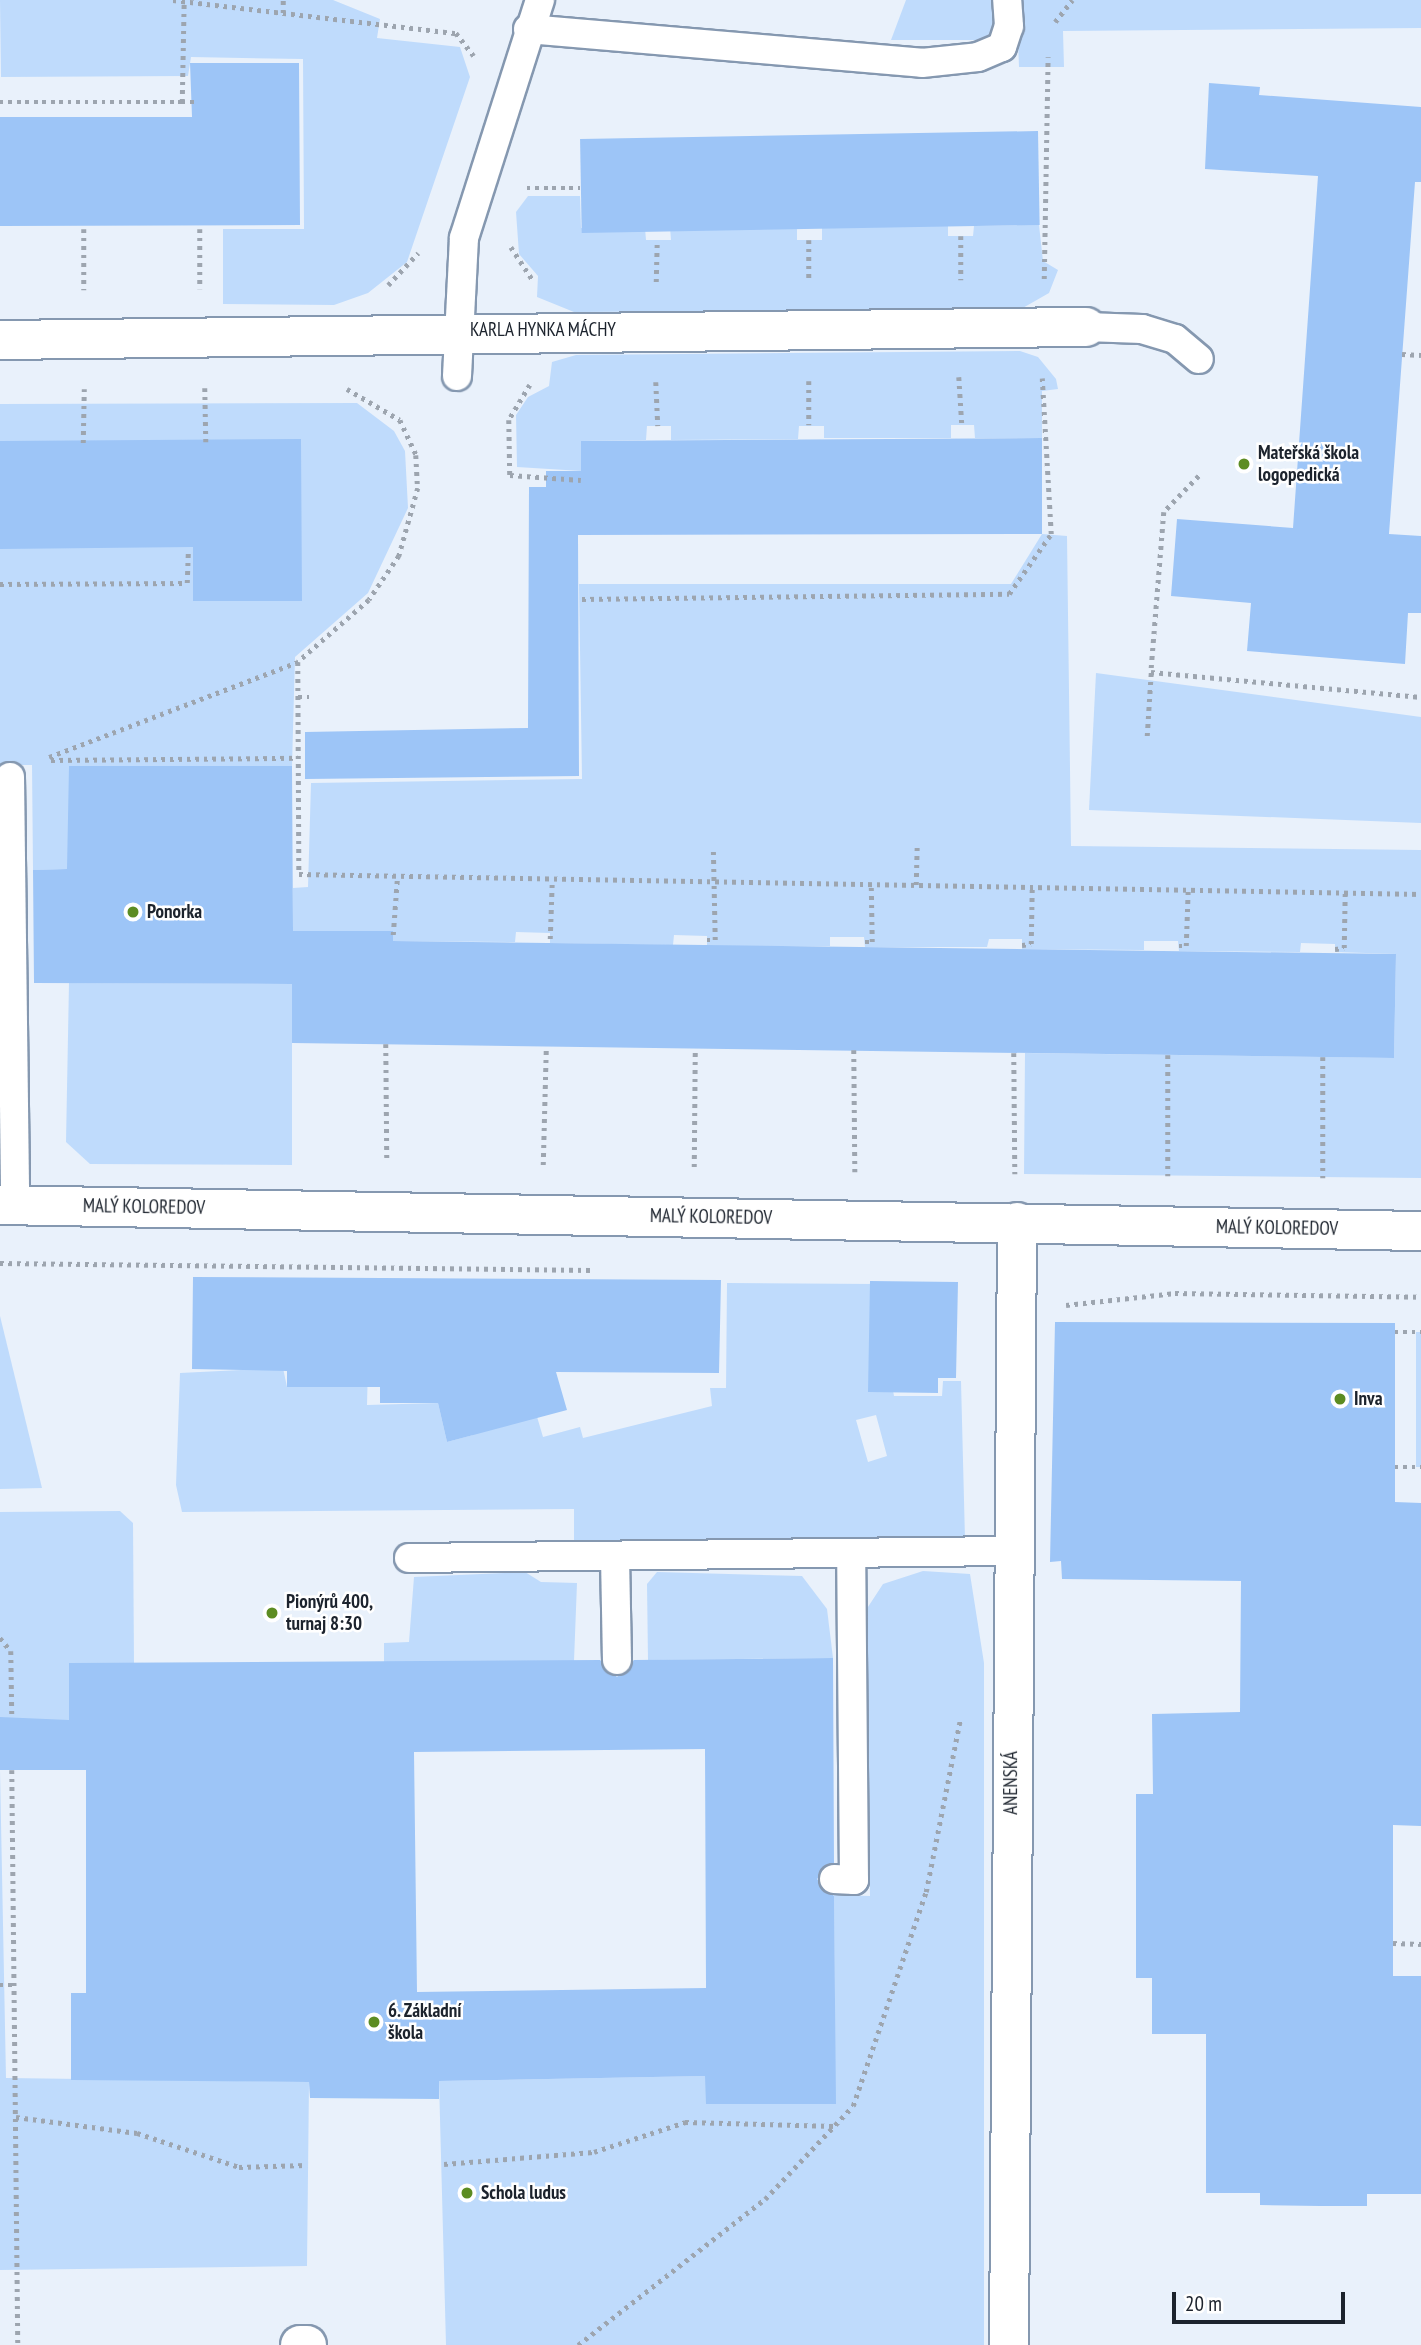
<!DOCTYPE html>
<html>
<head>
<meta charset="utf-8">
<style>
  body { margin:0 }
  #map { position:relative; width:1421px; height:2345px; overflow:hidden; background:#e9f1fb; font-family:"PT Sans Narrow",sans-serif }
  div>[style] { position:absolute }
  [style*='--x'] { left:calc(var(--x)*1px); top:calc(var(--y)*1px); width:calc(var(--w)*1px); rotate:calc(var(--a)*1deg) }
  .green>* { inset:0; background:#bfdbfc; transform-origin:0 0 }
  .building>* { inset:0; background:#9dc5f7; transform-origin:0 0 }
  .path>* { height:4.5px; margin-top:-2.25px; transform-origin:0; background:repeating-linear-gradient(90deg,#9da5af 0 3.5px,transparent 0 8.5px) }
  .roads { filter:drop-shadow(2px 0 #8598b0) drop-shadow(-2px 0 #8598b0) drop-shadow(0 2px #8598b0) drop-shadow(0 -2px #8598b0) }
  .lane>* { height:28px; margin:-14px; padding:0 14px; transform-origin:14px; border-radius:14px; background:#fff }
  .street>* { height:38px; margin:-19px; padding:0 19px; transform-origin:19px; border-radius:19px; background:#fff }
  .dots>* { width:19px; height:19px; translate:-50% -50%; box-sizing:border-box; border:4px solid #fff; border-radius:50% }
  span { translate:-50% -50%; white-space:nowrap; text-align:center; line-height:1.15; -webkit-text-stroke:5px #fff; paint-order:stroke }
  .street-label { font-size:19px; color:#1c232d }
  .poi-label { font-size:19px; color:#1c232d; font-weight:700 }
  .left { translate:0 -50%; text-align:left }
  .scale { position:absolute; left:1172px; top:2292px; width:173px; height:32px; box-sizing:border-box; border:4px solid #1c232d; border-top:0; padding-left:9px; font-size:21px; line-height:24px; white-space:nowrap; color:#1c232d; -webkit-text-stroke:5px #fff; paint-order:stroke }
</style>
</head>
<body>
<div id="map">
  <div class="green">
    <div style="clip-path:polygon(0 0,333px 0,380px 19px,377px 38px,460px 47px,470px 77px,407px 262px,368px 293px,334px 305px,223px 304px,223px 229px,304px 229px,303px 59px,191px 57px,188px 76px,1px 77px)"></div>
    <div style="clip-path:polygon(906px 0,1421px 0,1421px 28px,1063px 31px,1064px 67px,1019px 67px,1018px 40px,891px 40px)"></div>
    <div style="clip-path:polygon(528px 196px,580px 196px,581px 228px,645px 228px,646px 240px,671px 240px,670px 227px,797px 226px,797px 240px,822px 240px,822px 226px,948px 226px,948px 236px,973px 236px,974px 226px,1039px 225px,1043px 261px,1058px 270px,1049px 293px,1021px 309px,574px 312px,537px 297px,538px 276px,519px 254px,516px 212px)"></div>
    <div style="clip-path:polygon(1020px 351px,1038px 357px,1056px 379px,1058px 389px,1042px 391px,1042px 438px,975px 438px,974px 425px,951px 425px,951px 438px,824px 438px,824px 426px,799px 426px,798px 439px,671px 440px,671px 426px,647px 426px,646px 440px,582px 441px,581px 471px,517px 467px,516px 415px,528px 397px,549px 386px,552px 362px,576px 355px)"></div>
    <div style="clip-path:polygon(357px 403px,394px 431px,405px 451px,408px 508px,368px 593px,295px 657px,292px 766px,67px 869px,33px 870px,32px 765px,0 765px,0 404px)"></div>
    <div style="clip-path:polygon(1042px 534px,1067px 536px,1071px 846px,1421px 850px,1421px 1178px,1024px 1174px,1025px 1053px,1394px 1058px,1396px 954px,1335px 952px,1335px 944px,1301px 943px,1300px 952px,1179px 951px,1178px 941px,1144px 941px,1144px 950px,1022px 949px,1022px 939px,989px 939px,987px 947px,865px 947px,864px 937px,830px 937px,830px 946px,707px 946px,707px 936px,674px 935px,673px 945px,550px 943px,550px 933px,516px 932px,515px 942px,393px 941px,393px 931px,293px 939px,293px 888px,308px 887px,311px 783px,582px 779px,579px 584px,1011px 584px)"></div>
    <div style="clip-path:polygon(1096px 673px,1421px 717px,1421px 823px,1089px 810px)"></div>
    <div style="clip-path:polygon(69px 983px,292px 984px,292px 1165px,90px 1164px,66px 1142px)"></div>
    <div style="clip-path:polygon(evenodd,727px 1283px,874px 1284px,894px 1396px,942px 1396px,943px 1381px,961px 1381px,965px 1539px,574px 1541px,574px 1509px,182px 1512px,176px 1485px,180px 1373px,283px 1368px,287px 1387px,319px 1387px,368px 1366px,367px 1405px,438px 1403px,447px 1442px,473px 1435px,466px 1409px,530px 1393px,543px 1437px,580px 1427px,583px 1438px,712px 1406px,710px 1388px,726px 1388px,727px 1283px,876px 1415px,887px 1456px,868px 1462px,856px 1420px,876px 1415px)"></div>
    <div style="clip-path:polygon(0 1316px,42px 1488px,0 1489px)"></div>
    <div style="left:1416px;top:1332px;width:5px;height:135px"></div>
    <div style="clip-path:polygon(120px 1511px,133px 1523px,134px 1663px,69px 1727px,0 1718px,0 1512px)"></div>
    <div style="clip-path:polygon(923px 1571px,970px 1574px,984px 1663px,984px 2345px,446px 2345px,439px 2081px,705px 2076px,835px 2103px,834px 1895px,870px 1896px,866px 1610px,883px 1584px)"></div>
    <div style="clip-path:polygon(525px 1572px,541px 1582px,577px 1583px,574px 1661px,384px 1664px,384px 1643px,409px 1642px,414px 1577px)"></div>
    <div style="clip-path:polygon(657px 1572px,802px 1576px,827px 1609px,833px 1658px,648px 1660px,647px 1584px)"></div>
    <div style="clip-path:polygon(0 1770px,6px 2078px,309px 2082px,307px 2266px,0 2270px)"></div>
  </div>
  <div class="building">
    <div style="clip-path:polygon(190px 63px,299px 63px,300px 225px,0 226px,0 117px,192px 117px)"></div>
    <div style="clip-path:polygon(1209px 83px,1260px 87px,1259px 95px,1421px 107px,1421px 182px,1415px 182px,1389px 534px,1421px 536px,1421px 613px,1408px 613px,1405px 664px,1247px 651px,1251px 603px,1171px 596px,1177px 519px,1293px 528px,1318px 176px,1205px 169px)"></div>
    <div style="left:1038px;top:131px;width:94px;height:458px;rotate:89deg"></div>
    <div style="clip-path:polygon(1042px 438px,1042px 534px,578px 535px,579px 776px,305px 779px,305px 732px,528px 728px,529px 487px,546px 487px,546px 471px,581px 471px,581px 441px)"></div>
    <div style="clip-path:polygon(301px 439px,302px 601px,193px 601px,193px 547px,0 549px,0 441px)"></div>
    <div style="clip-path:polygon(69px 766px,292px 766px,293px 931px,393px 931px,393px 941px,1396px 954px,1394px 1058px,292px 1043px,292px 984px,34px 983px,33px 870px,67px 869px)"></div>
    <div style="clip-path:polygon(193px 1277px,721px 1280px,719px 1373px,556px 1372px,567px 1410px,447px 1442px,438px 1403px,380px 1403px,380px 1387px,287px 1387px,287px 1371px,192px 1369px)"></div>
    <div style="clip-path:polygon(870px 1281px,958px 1282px,956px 1378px,938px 1378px,938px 1393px,868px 1392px)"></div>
    <div style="clip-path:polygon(1055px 1322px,1395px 1323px,1395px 1502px,1421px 1503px,1421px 1826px,1393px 1825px,1393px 1976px,1421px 1976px,1421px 2194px,1367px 2194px,1367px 2206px,1320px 2206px,1260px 2205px,1260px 2193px,1206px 2193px,1206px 2034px,1152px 2034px,1152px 1978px,1136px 1978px,1136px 1794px,1153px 1794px,1152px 1714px,1240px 1712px,1241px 1581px,1062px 1579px,1061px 1561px,1050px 1562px)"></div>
    <div style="clip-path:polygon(evenodd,833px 1658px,834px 1863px,817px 1879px,834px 1896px,836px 2104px,706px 2104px,705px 2076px,439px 2081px,439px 2099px,310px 2098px,309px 2082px,71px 2080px,71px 1993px,86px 1993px,86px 1770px,0 1770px,0 1717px,69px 1720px,69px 1663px,600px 1660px,617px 1677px,634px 1660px,833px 1658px,705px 1749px,706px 1988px,417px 1992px,414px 1752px,705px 1749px)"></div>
  </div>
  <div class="path">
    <div style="--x:173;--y:0;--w:285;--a:6.7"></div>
    <div style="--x:456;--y:33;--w:29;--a:52"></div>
    <div style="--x:283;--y:13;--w:13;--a:-90"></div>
    <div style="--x:1055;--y:22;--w:28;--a:-52"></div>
    <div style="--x:0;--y:102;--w:182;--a:0"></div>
    <div style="--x:182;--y:102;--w:101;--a:-88.9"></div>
    <div style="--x:182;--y:102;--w:14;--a:0"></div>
    <div style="--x:527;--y:188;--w:53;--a:0"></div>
    <div style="--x:84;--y:229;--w:61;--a:90"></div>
    <div style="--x:200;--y:229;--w:60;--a:90"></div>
    <div style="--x:961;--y:236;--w:44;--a:90"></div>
    <div style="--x:809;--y:240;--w:42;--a:90"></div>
    <div style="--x:511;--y:247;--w:42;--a:56.7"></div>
    <div style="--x:1044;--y:279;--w:222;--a:-89"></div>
    <div style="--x:656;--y:282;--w:42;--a:-88.6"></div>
    <div style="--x:388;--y:285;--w:44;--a:-46.8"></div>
    <div style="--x:1402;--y:354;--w:19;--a:3"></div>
    <div style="--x:959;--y:377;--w:48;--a:86.4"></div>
    <div style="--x:809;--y:381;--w:44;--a:90"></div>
    <div style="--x:656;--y:382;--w:44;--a:87.4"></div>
    <div style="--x:530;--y:385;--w:41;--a:121"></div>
    <div style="--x:509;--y:420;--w:55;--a:89"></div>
    <div style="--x:510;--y:475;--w:71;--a:4"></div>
    <div style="--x:205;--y:388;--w:54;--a:88.9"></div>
    <div style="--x:347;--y:389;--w:61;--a:30.3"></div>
    <div style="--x:400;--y:420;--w:38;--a:65"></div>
    <div style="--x:416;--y:455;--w:33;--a:87"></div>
    <div style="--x:418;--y:488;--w:71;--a:105.6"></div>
    <div style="--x:399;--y:556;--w:53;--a:124.3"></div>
    <div style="--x:369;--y:600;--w:94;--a:138.9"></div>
    <div style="--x:298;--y:662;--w:212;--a:89.7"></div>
    <div style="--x:299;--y:874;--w:1122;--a:1.02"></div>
    <div style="--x:83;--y:443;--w:54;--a:-88.9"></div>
    <div style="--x:1199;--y:476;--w:50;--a:134.2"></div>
    <div style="--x:1164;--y:512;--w:161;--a:94.6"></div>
    <div style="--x:1151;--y:672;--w:271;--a:5.3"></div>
    <div style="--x:0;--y:584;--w:187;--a:-0.3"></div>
    <div style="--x:187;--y:583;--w:32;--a:-88"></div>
    <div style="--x:582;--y:599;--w:427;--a:-0.7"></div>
    <div style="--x:1009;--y:594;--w:73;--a:-55"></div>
    <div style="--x:1051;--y:534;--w:156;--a:-93.3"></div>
    <div style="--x:298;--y:697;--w:11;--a:0"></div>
    <div style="--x:1147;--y:736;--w:64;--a:-86.4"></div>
    <div style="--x:49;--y:757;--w:267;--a:-20.9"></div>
    <div style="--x:51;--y:760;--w:247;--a:-0.5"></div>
    <div style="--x:916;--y:885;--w:40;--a:-88.6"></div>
    <div style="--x:393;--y:935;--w:55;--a:-85.8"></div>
    <div style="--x:550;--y:939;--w:57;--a:-88"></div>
    <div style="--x:707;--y:940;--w:8;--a:0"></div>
    <div style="--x:715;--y:940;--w:92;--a:-91.2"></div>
    <div style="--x:865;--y:942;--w:7;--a:0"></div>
    <div style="--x:872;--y:942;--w:57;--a:-91"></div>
    <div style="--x:1022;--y:945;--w:9;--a:-6"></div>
    <div style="--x:1031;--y:944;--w:56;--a:-89"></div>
    <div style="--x:1179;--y:946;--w:7;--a:0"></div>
    <div style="--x:1186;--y:946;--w:56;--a:-88"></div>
    <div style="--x:1335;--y:949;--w:9;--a:-6"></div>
    <div style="--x:1344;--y:948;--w:55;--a:-89"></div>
    <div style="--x:386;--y:1044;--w:118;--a:89.5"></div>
    <div style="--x:854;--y:1050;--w:122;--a:89.5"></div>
    <div style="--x:1014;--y:1053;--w:121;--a:89.5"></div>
    <div style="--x:1168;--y:1055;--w:121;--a:90"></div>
    <div style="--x:1323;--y:1057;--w:121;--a:90"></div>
    <div style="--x:543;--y:1165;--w:118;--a:-88.5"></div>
    <div style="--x:694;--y:1167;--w:118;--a:-89.5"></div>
    <div style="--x:0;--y:1263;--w:591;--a:0.68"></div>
    <div style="--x:1066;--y:1305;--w:110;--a:-6.3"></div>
    <div style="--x:1175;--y:1293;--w:246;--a:0.9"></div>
    <div style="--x:1395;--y:1332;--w:26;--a:0"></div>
    <div style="--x:1395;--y:1467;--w:26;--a:0"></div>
    <div style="--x:0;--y:1638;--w:17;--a:50"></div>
    <div style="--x:11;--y:1651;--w:67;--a:89.1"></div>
    <div style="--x:12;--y:1770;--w:575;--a:89.4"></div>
    <div style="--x:1393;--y:1943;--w:28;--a:2"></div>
    <div style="--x:0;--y:1985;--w:14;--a:0"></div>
    <div style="--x:16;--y:2117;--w:122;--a:7.5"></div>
    <div style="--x:137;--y:2133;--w:108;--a:18.4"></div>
    <div style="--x:239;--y:2167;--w:68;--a:-1.7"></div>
    <div style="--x:444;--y:2164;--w:150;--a:-4.6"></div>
    <div style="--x:594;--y:2152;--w:96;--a:-18.2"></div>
    <div style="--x:685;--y:2122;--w:149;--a:1.5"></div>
    <div style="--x:578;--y:2345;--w:237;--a:-38"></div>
    <div style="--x:765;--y:2199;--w:128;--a:-46.6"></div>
    <div style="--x:853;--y:2106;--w:226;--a:-71.2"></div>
    <div style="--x:926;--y:1892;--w:174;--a:-78.8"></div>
  </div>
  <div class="roads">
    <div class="lane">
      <div style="--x:528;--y:29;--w:395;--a:4.9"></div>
      <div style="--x:922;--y:63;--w:56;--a:-6.1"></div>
      <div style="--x:978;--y:57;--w:26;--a:-23"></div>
      <div style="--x:1002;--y:47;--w:22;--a:-72"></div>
      <div style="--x:1009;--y:26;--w:26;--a:-94"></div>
      <div style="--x:1086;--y:327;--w:56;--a:2"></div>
      <div style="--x:1142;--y:329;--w:34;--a:17"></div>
      <div style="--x:1175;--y:339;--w:31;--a:40"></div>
      <div style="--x:457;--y:376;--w:138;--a:-87.1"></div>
      <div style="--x:464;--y:238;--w:250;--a:-72.3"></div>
      <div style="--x:10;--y:777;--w:428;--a:89.3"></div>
      <div style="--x:615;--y:1557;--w:103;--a:88.9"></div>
      <div style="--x:409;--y:1558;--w:602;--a:-0.67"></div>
      <div style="--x:834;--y:1879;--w:20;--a:3"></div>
      <div style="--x:854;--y:1880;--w:324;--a:-90.5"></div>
    </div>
    <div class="street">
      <div style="--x:0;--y:340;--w:1086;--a:-0.69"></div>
      <div style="--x:0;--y:1205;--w:1421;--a:1.05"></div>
      <div style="--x:300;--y:2345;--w:7;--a:0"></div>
      <div style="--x:1009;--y:2345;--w:1123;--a:-89.59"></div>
    </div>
  </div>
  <div class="dots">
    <div style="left:1244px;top:464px;background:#5c8c22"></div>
    <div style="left:133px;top:912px;background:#5c8c22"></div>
    <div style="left:1340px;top:1399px;background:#5c8c22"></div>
    <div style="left:272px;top:1613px;background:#5c8c22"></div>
    <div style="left:374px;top:2022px;background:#5c8c22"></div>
    <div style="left:467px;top:2193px;background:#5c8c22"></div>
  </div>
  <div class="street-label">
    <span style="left:543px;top:330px">KARLA HYNKA MÁCHY</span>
    <span style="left:144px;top:1207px;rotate:1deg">MALÝ KOLOREDOV</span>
    <span style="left:711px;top:1217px;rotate:1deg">MALÝ KOLOREDOV</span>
    <span style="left:1277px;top:1228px;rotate:1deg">MALÝ KOLOREDOV</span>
    <span style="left:1011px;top:1783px;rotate:-90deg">ANENSKÁ</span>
  </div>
  <div class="poi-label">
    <span class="left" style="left:1258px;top:464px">Mateřská škola<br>logopedická</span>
    <span class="left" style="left:147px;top:912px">Ponorka</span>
    <span class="left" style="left:1354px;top:1399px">Inva</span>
    <span class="left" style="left:286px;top:1613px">Pionýrů 400,<br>turnaj 8:30</span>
    <span class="left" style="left:388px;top:2022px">6. Základní<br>škola</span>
    <span class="left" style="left:481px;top:2193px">Schola ludus</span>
  </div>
  <div class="scale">20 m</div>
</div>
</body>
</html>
